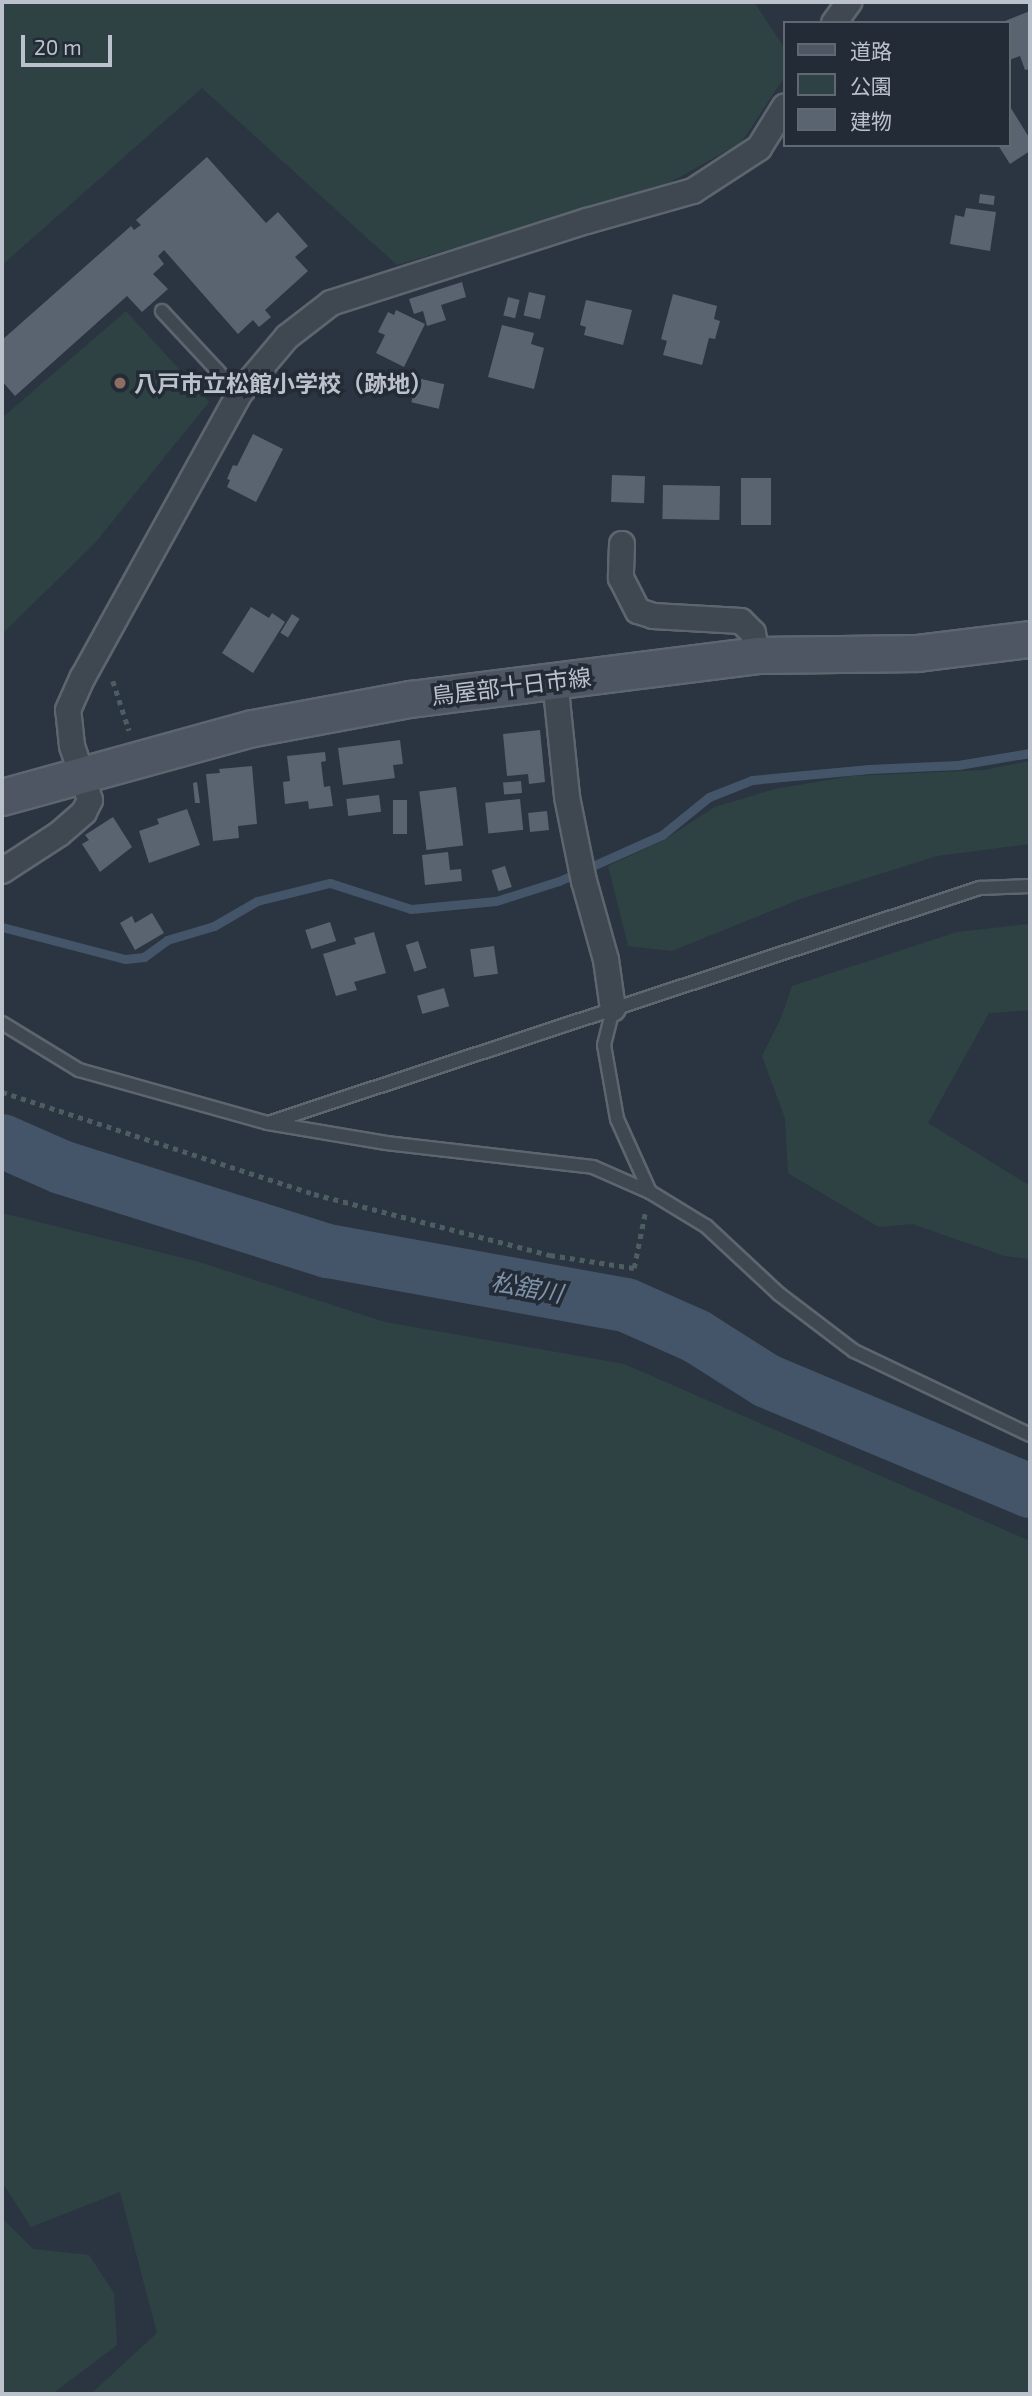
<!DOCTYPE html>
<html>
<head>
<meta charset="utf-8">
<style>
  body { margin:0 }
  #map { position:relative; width:1032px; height:2396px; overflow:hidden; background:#2b3541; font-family:"Exo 2","Noto Sans JP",sans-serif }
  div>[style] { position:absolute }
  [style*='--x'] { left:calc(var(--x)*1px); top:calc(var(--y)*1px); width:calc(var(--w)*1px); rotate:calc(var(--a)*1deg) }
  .green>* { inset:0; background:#2e4243 }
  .stream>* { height:9px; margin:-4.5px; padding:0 4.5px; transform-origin:4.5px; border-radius:4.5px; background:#455569 }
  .river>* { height:54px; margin:-27px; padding:0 27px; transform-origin:27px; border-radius:27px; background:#455569 }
  .building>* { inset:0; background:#5a6370; transform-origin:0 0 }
  .path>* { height:4.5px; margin-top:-2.25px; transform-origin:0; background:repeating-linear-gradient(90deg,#4d5e61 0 5px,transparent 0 10px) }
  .roads { filter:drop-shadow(2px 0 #5d656e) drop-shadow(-2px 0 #5d656e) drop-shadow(0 2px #5d656e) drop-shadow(0 -2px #5d656e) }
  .service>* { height:12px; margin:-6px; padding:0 6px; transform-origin:6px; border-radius:6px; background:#3f4751 }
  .minor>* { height:24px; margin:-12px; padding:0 12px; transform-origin:12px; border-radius:12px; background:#3f4751 }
  .secondary>* { height:35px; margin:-17.5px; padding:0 17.5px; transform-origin:17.5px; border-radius:17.5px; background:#4e5663 }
  .dots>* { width:19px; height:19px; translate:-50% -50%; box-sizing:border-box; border:4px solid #232c36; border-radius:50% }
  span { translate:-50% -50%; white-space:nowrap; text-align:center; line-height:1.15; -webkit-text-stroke:7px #232c36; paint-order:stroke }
  .poi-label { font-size:23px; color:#bcc2cb; font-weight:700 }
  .left { translate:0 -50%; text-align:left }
  .street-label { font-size:23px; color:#bcc2cb }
  .water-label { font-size:24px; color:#8193aa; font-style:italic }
  .frame { position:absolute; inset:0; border:4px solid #bcc2cb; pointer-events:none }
  .legend { position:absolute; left:783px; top:21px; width:228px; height:126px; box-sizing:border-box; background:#232c36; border:2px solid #606872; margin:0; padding:9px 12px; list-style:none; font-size:21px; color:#bcc2cb }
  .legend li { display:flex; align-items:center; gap:14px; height:35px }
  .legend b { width:35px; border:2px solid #606872 }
  .scale { position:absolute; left:21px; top:35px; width:91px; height:32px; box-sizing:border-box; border:4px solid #bcc2cb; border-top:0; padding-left:9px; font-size:21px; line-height:24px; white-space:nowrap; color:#bcc2cb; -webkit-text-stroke:5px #232c36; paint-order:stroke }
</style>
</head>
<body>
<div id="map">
  <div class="green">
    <div style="clip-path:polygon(2px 2px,754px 2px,785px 49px,785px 76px,741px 143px,665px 185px,397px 265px,202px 88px,2px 265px)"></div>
    <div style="clip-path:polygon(126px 311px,209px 402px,95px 543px,4px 632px,2px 418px)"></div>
    <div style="clip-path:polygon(1030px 761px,1030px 844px,937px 856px,803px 898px,672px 951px,628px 946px,608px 866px,664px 840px,715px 807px,775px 789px,852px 776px,984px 770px)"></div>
    <div style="clip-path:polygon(1030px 924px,1030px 1010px,989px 1013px,928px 1123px,1030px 1186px,1030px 1259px,1005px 1256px,912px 1224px,879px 1227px,788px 1173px,785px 1118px,762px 1056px,781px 1018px,792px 986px,957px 932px)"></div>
    <div style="clip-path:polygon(2px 1213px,199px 1262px,385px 1322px,624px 1364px,1030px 1541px,1030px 2394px,91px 2394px,157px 2333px,120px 2192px,31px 2227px,2px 2182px)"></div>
    <div style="clip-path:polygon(2px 2218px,33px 2249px,89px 2255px,114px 2293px,117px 2345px,52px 2394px,2px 2394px)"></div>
  </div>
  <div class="stream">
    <div style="--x:2;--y:927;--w:127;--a:14.6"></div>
    <div style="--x:125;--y:959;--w:19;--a:-6"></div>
    <div style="--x:144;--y:957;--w:29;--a:-36"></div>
    <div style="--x:167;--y:940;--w:49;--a:-16.6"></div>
    <div style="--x:214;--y:926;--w:50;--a:-30.2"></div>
    <div style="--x:257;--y:901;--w:75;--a:-13.9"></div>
    <div style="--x:330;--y:883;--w:85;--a:17.8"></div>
    <div style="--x:411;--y:909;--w:85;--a:-5.4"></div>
    <div style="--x:496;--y:901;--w:66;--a:-17.6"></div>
    <div style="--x:559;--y:881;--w:113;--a:-24.1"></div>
    <div style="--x:662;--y:835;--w:60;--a:-39"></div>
    <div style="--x:709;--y:797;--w:46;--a:-21.6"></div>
    <div style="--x:752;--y:780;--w:118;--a:-5.4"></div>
    <div style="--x:869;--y:769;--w:89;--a:-2.6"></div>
    <div style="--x:958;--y:765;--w:73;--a:-9.5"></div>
  </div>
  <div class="river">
    <div style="--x:2;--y:1141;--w:64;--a:23.8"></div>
    <div style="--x:61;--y:1167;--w:280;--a:17.5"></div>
    <div style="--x:328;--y:1251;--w:303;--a:10.3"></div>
    <div style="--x:626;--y:1305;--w:77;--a:23.9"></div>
    <div style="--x:696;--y:1336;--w:84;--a:32.4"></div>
    <div style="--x:767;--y:1381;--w:285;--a:22.7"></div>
  </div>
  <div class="building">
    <div style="clip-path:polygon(1030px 11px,1030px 69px,1025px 70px,1020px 56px,1009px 60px,1009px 23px,1000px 23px)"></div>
    <div style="clip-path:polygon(1009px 105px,1030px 139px,1030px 151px,1010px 164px,998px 145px,1009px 145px)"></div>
    <div style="clip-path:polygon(207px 157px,266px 223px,278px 212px,308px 246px,295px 257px,308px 271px,265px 310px,271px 317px,259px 327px,253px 320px,238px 334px,164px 250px,158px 256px,164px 264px,153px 274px,168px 289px,142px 312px,127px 296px,15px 396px,2px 381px,2px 340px,131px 226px,134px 230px,141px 225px,136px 220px)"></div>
    <div style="left:980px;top:194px;width:15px;height:9px;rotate:8deg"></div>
    <div style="clip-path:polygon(966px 208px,996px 212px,990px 251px,950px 244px,955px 215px,964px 217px)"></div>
    <div style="clip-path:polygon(462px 282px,466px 297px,441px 305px,446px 320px,427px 326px,423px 311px,414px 314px,409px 299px)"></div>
    <div style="left:529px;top:292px;width:17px;height:24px;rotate:13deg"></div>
    <div style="clip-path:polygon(673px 294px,717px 306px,714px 319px,720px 321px,715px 339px,709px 338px,702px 365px,663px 355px,667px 341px,661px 339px)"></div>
    <div style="left:508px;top:297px;width:12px;height:19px;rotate:14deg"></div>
    <div style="clip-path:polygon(586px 300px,632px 310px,623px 345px,584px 335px,586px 327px,580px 325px)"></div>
    <div style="clip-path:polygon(396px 310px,425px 324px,404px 367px,376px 353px,385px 335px,378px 332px,388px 312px,394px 315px)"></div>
    <div style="clip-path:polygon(502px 325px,534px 333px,531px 344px,544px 348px,534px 389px,488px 377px)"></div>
    <div style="left:417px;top:378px;width:28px;height:25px;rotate:13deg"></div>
    <div style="clip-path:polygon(253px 434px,283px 449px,256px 502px,227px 487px,230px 480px,227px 479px,233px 465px,237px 466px)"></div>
    <div style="left:612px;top:475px;width:33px;height:27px;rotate:2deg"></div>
    <div style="left:741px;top:478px;width:30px;height:47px"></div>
    <div style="left:663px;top:485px;width:57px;height:34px;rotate:1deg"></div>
    <div style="clip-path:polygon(251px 607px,269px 618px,272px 613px,285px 622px,253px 673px,222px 653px)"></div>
    <div style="left:292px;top:614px;width:9px;height:22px;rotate:32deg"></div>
    <div style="clip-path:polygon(540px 730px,545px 782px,529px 784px,528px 774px,507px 776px,503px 734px)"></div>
    <div style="clip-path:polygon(400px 740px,403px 764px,393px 765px,395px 778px,343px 785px,338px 748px)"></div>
    <div style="clip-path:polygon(325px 752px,326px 761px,321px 762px,324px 787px,330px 786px,333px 806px,309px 809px,308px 801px,285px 804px,283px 782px,290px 781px,287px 756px)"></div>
    <div style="clip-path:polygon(252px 766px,257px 824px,238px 826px,239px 838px,213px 841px,206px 774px,220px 773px,219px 769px)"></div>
    <div style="left:521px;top:781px;width:12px;height:18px;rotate:85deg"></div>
    <div style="clip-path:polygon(197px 782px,200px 803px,195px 803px,193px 783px)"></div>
    <div style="left:456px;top:787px;width:59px;height:37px;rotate:83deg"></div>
    <div style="left:379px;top:795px;width:17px;height:33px;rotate:83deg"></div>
    <div style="left:520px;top:799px;width:31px;height:35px;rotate:84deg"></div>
    <div style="left:393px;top:800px;width:14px;height:34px"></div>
    <div style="clip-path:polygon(187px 809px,200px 845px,149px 863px,139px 831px,159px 824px,157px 819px)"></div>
    <div style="left:547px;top:811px;width:19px;height:19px;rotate:84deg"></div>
    <div style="clip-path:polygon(113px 817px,132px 847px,100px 872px,82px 844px,89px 840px,85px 835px)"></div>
    <div style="clip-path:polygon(448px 852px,450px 870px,461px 869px,462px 881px,425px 885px,422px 855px)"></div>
    <div style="left:505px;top:866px;width:22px;height:14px;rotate:72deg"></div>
    <div style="clip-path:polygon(152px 913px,164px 933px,135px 950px,120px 923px,132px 916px,135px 923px)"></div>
    <div style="left:330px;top:922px;width:20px;height:26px;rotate:72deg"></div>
    <div style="clip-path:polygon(374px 932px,386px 973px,354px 982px,357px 990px,336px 996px,323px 954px,356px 944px,354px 938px)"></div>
    <div style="left:418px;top:941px;width:28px;height:13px;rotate:72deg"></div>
    <div style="left:494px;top:946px;width:28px;height:24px;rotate:82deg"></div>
    <div style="left:444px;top:988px;width:19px;height:28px;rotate:74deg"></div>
  </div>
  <div class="path">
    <div style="--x:113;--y:681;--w:52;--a:71.9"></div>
    <div style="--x:2;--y:1092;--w:328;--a:18.1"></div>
    <div style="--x:314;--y:1194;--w:244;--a:14.5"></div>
    <div style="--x:550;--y:1255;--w:85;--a:8.8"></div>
    <div style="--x:634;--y:1268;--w:56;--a:-78.7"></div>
  </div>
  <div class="roads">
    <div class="service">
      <div style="--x:162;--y:311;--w:113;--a:47.1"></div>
      <div style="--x:613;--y:1009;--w:37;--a:104"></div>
      <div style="--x:604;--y:1045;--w:75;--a:80"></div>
      <div style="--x:617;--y:1119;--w:80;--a:65.7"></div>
      <div style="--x:650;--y:1192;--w:66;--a:31.3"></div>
      <div style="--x:706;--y:1226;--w:100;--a:43"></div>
      <div style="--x:779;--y:1294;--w:94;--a:37.2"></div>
      <div style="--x:854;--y:1351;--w:195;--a:25.5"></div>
      <div style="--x:2;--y:1023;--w:90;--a:31.4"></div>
      <div style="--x:79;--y:1070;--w:196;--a:15.7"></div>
      <div style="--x:268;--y:1123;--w:120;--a:9.6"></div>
      <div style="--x:386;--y:1143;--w:208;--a:6.6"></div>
      <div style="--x:593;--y:1167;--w:62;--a:23.7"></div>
      <div style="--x:268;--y:1123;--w:750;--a:-18.27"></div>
      <div style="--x:980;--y:888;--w:50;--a:-2.3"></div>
    </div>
    <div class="minor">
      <div style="--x:834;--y:23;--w:26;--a:-54"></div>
      <div style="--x:622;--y:544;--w:34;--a:92"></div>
      <div style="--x:621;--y:578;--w:37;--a:63"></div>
      <div style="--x:638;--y:611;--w:16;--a:18"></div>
      <div style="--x:653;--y:616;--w:88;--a:3.3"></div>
      <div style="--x:741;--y:621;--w:17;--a:45"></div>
      <div style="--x:753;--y:633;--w:22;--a:80"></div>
      <div style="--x:555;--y:680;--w:118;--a:84.1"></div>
      <div style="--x:567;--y:797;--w:86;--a:78.6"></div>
      <div style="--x:584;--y:881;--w:82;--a:74.4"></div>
      <div style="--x:606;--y:960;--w:49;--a:81.9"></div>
      <div style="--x:2;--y:871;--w:68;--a:-33"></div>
      <div style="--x:59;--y:834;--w:33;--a:-41"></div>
      <div style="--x:84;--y:812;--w:13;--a:-63"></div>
      <div style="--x:90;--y:800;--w:57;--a:-108.4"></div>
      <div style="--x:72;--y:746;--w:36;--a:-96"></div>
      <div style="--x:68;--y:710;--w:36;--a:-66"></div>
      <div style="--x:83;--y:677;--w:323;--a:-61.1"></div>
      <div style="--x:239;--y:394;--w:75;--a:-49.9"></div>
      <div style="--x:287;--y:337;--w:56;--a:-37.7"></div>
      <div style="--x:331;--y:303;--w:269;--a:-17.8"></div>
      <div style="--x:587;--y:221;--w:110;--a:-15.8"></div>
      <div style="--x:693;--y:191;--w:79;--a:-33.1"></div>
      <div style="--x:759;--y:148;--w:49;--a:-58.2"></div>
    </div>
    <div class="secondary">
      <div style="--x:2;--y:797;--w:260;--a:-15.4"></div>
      <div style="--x:253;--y:728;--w:160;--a:-10.5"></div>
      <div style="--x:410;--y:699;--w:350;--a:-7.2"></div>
      <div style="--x:757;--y:655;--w:160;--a:-0.7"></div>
      <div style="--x:917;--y:653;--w:114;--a:-7.1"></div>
    </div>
  </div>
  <div class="dots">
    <div style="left:120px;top:383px;background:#8d6e63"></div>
  </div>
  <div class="poi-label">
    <span class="left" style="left:134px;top:383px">八戸市立松館小学校（跡地）</span>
  </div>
  <div class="street-label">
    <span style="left:511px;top:686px;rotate:-7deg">鳥屋部十日市線</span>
  </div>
  <div class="water-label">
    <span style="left:527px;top:1287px;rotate:10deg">松舘川</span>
  </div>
  <div class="frame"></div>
  <ul class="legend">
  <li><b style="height:9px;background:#4e5663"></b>道路</li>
  <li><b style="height:19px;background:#2e4243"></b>公園</li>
  <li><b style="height:19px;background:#5a6370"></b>建物</li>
  </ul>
  <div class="scale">20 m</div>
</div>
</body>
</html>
